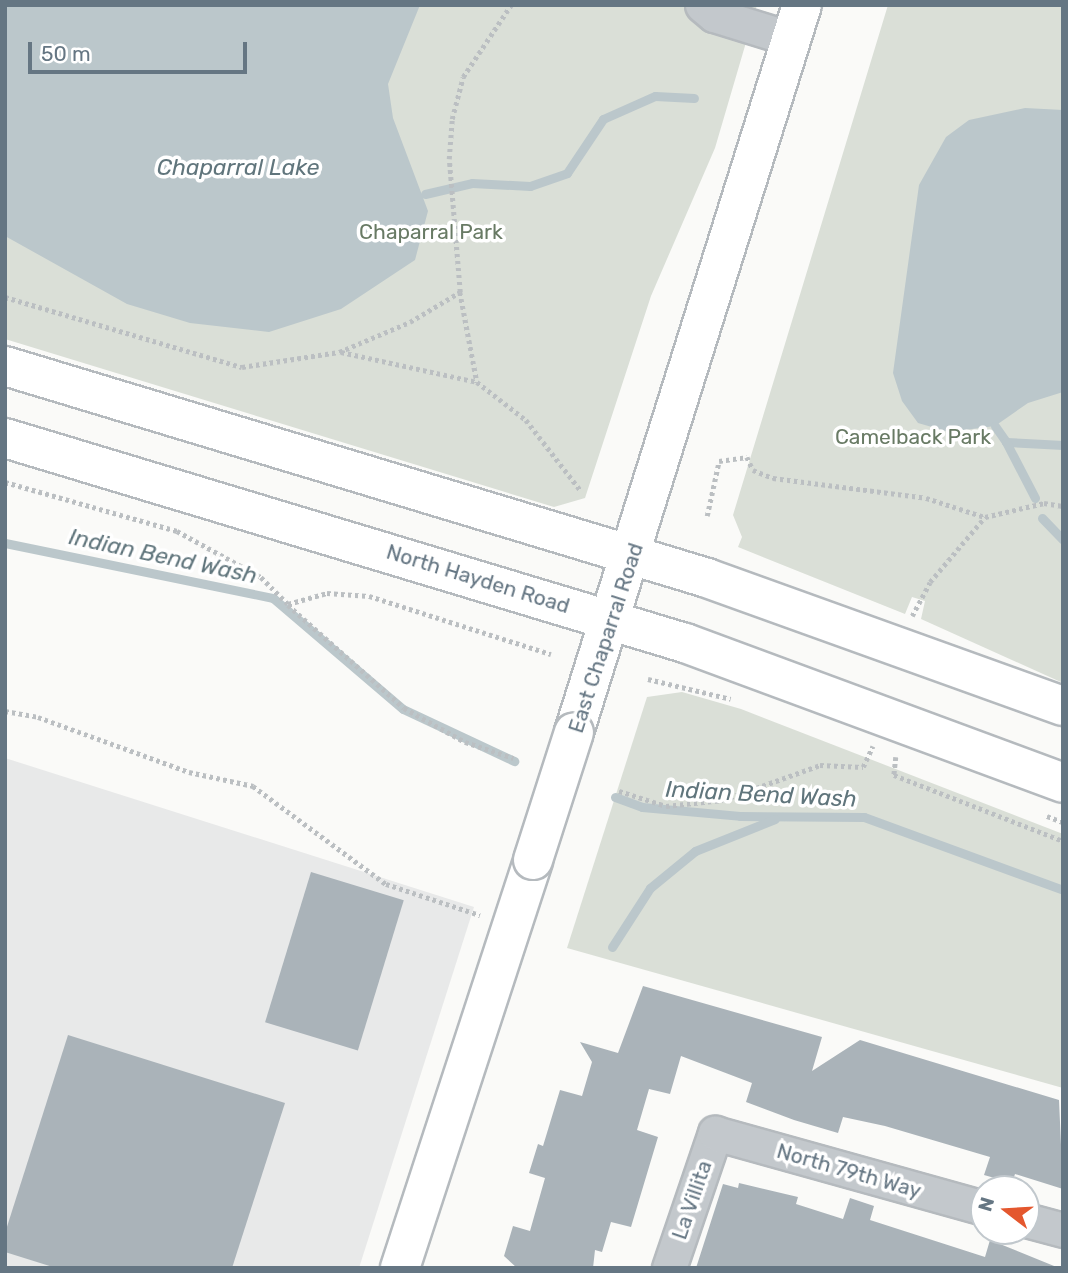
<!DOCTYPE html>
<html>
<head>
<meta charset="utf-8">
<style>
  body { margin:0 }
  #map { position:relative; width:1068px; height:1273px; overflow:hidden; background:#fafaf8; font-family:Rubik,sans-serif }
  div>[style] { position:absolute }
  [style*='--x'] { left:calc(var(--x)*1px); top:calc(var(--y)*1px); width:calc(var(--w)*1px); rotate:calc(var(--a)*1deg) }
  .built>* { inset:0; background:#e8e9e9 }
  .green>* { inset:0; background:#dadfd7 }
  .water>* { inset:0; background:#bbc7cb }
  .stream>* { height:9px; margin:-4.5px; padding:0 4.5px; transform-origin:4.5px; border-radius:4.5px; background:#bbc7cb }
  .building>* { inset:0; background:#aab3b9; transform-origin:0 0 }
  .path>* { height:4.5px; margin-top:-2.25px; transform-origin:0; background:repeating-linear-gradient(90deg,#bbbfc2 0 3.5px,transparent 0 7px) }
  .roads { filter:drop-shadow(2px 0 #b5babe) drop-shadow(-2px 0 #b5babe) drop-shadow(0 2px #b5babe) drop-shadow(0 -2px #b5babe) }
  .minor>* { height:33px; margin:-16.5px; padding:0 16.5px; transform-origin:16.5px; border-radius:16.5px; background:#c3c8cc }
  .major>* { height:38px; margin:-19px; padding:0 19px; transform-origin:19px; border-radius:19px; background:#fff }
  .bridges { filter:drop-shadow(2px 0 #b5babe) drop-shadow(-2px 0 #b5babe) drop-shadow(0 2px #b5babe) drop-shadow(0 -2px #b5babe) }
  .major-bridge>* { height:38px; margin:-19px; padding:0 19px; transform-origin:19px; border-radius:19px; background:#fff }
  span { translate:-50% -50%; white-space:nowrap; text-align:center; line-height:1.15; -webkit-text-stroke:7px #fff; paint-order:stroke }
  .park-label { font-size:21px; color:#687a64 }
  .street-label { font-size:21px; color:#657683 }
  .water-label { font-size:23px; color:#60757c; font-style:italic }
  .frame { position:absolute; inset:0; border:7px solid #657683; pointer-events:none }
  .north { position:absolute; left:970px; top:1175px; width:70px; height:70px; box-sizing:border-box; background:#fff; border:2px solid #c1c8cd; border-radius:50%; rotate:287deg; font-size:19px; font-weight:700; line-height:28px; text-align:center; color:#657683 }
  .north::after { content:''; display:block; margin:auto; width:24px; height:32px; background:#e4572e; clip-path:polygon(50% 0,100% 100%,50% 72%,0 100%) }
  .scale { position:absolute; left:28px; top:42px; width:219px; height:32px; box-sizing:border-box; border:4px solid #657683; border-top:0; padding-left:9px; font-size:21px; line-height:24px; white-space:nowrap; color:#657683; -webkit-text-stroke:5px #fff; paint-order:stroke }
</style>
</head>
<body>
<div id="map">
  <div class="built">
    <div style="clip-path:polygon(5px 758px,474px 907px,359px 1268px,5px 1268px)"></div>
  </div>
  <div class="green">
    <div style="clip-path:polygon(5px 5px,757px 5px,715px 148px,651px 296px,585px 498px,554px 507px,5px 339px)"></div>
    <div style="clip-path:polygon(888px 5px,1063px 5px,1063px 683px,921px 619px,925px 601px,912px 597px,905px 614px,738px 547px,742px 537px,733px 515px)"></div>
    <div style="clip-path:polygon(682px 692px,741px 709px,1063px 834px,1063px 1088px,567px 948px,647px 697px)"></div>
  </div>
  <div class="water">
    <div style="clip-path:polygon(5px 5px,420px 5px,388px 84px,393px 118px,428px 211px,415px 260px,341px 309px,269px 332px,190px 323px,127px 304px,5px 236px)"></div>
    <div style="clip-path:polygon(1025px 108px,1063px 110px,1063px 392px,1028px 403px,995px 426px,949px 432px,918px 423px,902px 401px,893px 373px,919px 185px,946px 137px,969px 120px)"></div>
  </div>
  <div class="stream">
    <div style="--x:425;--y:194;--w:48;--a:-13.2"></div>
    <div style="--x:472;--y:183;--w:58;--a:3"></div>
    <div style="--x:530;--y:186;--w:39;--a:-19"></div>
    <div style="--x:567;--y:173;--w:65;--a:-56.3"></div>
    <div style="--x:603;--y:119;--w:57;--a:-23.9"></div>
    <div style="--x:655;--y:96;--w:39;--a:3"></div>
    <div style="--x:995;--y:426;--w:19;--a:55"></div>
    <div style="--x:1006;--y:442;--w:57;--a:3"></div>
    <div style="--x:1006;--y:442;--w:63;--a:62.6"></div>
    <div style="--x:1042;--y:518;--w:30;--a:46"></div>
    <div style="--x:5;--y:543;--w:274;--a:11.6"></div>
    <div style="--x:273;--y:598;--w:171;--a:40.5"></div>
    <div style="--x:403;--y:709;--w:123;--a:25.1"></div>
    <div style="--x:615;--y:797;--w:29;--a:20"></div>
    <div style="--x:642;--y:807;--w:98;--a:5.2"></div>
    <div style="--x:740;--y:816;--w:124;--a:0.5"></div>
    <div style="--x:864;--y:817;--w:212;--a:20.1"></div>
    <div style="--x:612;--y:947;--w:70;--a:-57.2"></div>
    <div style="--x:650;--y:888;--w:58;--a:-39.4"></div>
    <div style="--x:695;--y:851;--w:86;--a:-21.8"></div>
  </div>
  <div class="building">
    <div style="left:311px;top:872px;width:97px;height:157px;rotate:17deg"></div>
    <div style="clip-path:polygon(643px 986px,822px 1037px,812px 1071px,860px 1040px,1059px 1100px,1063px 1189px,1015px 1174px,1012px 1183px,984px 1175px,990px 1157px,885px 1126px,843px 1117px,838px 1133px,794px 1120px,746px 1102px,752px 1083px,681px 1056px,670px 1094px,649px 1089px,637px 1130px,658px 1137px,631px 1227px,611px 1222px,602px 1252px,595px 1250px,593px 1268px,517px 1268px,504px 1256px,513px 1226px,530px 1231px,545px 1178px,529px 1173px,538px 1144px,543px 1146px,560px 1090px,582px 1096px,592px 1062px,580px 1042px,618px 1053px)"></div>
    <div style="clip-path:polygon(68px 1035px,285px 1103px,232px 1268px,56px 1268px,5px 1252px,5px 1233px)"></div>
    <div style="clip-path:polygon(739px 1183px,798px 1197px,796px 1204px,843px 1219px,850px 1198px,874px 1206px,870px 1220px,985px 1257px,990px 1240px,1059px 1268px,696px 1268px,723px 1184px,738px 1188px)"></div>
  </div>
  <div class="path">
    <div style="--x:460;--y:292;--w:92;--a:79.3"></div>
    <div style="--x:477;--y:382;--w:62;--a:37.8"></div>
    <div style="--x:526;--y:420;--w:90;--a:52.2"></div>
    <div style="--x:5;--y:297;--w:247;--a:16.5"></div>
    <div style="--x:242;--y:367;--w:98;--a:-8.8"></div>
    <div style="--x:339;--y:352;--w:77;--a:-22.9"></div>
    <div style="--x:410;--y:322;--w:58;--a:-31"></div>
    <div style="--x:460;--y:292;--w:133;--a:-94.7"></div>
    <div style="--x:449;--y:159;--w:40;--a:-85.7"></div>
    <div style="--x:452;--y:119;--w:43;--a:-75.3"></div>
    <div style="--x:463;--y:77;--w:87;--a:-56.3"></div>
    <div style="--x:341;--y:352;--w:139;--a:12.4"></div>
    <div style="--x:5;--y:482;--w:179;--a:15.9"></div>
    <div style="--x:177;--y:531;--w:96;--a:28.7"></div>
    <div style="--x:261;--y:577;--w:38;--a:45"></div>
    <div style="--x:288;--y:604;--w:41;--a:-15.8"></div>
    <div style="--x:327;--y:593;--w:42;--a:4.1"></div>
    <div style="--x:369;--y:596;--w:191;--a:17.7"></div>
    <div style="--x:707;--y:516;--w:56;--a:-77.7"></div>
    <div style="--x:719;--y:461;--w:28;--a:-8"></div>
    <div style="--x:747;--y:457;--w:14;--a:65"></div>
    <div style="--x:753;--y:470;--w:22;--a:22"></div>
    <div style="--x:773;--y:478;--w:154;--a:7.4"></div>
    <div style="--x:926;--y:498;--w:62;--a:17.9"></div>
    <div style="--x:985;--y:517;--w:61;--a:-13.3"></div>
    <div style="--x:1044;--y:503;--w:19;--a:9"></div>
    <div style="--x:288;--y:605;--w:155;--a:41.6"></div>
    <div style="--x:404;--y:708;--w:70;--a:29.1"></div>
    <div style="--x:465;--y:742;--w:51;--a:18.4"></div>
    <div style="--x:912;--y:616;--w:38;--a:-62"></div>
    <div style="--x:930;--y:582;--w:85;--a:-49.8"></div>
    <div style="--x:648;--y:679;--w:85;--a:13.5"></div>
    <div style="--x:5;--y:711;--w:34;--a:10"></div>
    <div style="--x:38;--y:717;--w:161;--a:20"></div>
    <div style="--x:189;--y:772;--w:66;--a:12.3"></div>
    <div style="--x:253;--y:786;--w:165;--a:36.4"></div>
    <div style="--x:386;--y:884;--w:99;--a:18.3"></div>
    <div style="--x:896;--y:757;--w:18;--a:96"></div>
    <div style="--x:894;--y:775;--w:181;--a:21.3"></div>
    <div style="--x:619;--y:791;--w:49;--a:17.7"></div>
    <div style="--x:666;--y:806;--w:57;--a:-6"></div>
    <div style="--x:723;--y:800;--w:103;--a:-19.8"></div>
    <div style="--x:820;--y:765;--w:43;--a:2.7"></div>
    <div style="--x:863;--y:767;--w:23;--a:-65"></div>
    <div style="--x:1047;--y:816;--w:17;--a:21"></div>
  </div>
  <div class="roads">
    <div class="minor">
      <div style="--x:702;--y:5;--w:16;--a:40"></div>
      <div style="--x:714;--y:15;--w:82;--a:17.1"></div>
      <div style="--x:1026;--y:1220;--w:38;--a:15"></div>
      <div style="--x:669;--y:1268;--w:143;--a:-71.2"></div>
      <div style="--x:715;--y:1133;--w:279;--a:15.6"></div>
    </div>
    <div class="major">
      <div style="--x:5;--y:366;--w:733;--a:16.8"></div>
      <div style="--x:707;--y:578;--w:378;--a:19.8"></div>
      <div style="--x:5;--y:438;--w:710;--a:16.78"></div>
      <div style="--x:685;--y:643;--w:403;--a:20.3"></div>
      <div style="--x:574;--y:732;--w:762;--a:-72.59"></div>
      <div style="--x:400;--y:1268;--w:429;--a:-71.9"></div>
    </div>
  </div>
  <div class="bridges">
    <div class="major-bridge">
      <div style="--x:533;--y:860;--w:134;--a:-72.2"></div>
    </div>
  </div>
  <div class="park-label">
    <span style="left:431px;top:232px">Chaparral Park</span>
    <span style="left:913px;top:437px">Camelback Park</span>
  </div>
  <div class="street-label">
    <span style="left:478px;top:579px;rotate:17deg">North Hayden Road</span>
    <span style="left:606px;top:638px;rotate:-72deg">East Chaparral Road</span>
    <span style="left:849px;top:1171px;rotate:16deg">North 79th Way</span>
    <span style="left:692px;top:1200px;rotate:-71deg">La Villita</span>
  </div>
  <div class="water-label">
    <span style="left:238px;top:167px">Chaparral Lake</span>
    <span style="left:163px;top:556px;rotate:12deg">Indian Bend Wash</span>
    <span style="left:761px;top:794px;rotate:3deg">Indian Bend Wash</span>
  </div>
  <div class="frame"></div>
  <div class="north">N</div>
  <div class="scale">50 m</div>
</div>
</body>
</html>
